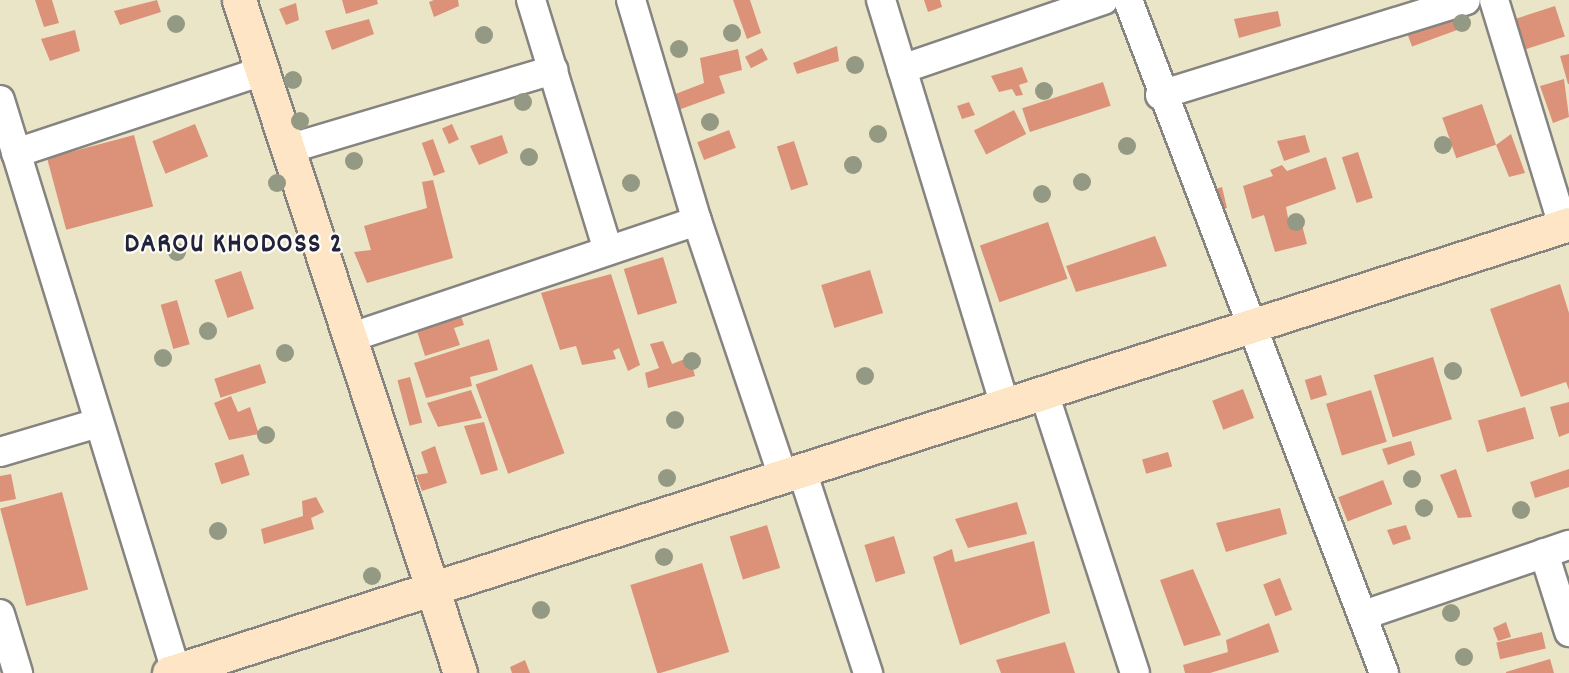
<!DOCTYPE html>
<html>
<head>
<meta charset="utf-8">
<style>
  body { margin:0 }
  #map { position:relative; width:1569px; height:673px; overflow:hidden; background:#ebe5c7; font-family:Dekko,sans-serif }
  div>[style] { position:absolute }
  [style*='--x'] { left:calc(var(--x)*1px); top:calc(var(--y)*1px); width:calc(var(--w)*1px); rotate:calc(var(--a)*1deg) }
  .building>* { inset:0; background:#dc9279; transform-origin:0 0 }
  .roads { filter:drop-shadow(2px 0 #868481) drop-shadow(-2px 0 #868481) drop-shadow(0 2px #868481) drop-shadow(0 -2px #868481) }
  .street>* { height:28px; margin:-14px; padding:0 14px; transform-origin:14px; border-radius:14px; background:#fff }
  .secondary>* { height:33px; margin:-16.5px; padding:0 16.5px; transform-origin:16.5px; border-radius:16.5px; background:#fee5c5 }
  .trees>* { width:18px; height:18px; margin:-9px; border-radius:50%; background:#949984 }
  span { translate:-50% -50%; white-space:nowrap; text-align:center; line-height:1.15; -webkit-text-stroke:4.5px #fdfcf7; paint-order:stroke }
  .district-label { font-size:28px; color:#22223b; font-weight:700; letter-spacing:1.5px }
</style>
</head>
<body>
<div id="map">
  <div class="building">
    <div style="clip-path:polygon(35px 0,52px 0,59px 23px,44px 27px)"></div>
    <div style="clip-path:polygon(157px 0,161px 12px,120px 25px,114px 11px)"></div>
    <div style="clip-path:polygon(342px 0,377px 0,378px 4px,346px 14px)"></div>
    <div style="clip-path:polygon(434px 0,458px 0,459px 6px,434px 17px,429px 2px)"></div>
    <div style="clip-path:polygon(733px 0,750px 0,761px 33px,747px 39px)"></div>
    <div style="clip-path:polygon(924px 0,940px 0,942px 7px,928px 12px)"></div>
    <div style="clip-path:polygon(296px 3px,299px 20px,286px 25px,279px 9px)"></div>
    <div style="left:1555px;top:6px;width:32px;height:42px;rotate:72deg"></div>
    <div style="clip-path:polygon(1278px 11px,1281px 26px,1239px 38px,1234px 19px)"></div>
    <div style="left:1452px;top:16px;width:15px;height:48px;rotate:70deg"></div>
    <div style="clip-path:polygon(369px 19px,374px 34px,332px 50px,325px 31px)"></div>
    <div style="clip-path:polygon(75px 30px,80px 51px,50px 61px,41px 39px)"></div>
    <div style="clip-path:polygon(837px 46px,839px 61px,797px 74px,793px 63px)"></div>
    <div style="left:762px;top:48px;width:13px;height:19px;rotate:63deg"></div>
    <div style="clip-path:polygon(738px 49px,742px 70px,719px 76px,725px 93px,670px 113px,665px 98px,704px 83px,700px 58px)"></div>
    <div style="clip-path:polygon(1569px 54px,1569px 84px,1568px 84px,1560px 56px)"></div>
    <div style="clip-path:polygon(1022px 67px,1028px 82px,1019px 85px,1023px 95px,1016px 96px,1012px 89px,999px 92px,991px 76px)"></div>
    <div style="clip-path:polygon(1564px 79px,1569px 117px,1553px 123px,1540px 86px)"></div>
    <div style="left:1103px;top:82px;width:25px;height:85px;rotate:72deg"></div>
    <div style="clip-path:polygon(969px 102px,975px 115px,962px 119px,957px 106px)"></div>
    <div style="left:1482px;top:104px;width:43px;height:42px;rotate:71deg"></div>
    <div style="left:1014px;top:110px;width:27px;height:45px;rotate:63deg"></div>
    <div style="left:195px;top:124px;width:35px;height:46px;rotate:68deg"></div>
    <div style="left:452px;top:124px;width:17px;height:11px;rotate:66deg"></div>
    <div style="left:729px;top:130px;width:19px;height:34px;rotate:69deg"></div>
    <div style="clip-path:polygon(1511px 134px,1525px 173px,1509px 177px,1496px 145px)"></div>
    <div style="left:134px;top:135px;width:74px;height:90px;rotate:75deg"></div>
    <div style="clip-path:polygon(502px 135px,508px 153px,479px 165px,470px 146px)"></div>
    <div style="clip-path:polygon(1305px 135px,1310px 152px,1284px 161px,1277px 141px)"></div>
    <div style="left:433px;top:139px;width:35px;height:12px;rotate:70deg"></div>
    <div style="left:794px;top:141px;width:46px;height:18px;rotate:72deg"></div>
    <div style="left:1358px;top:152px;width:48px;height:17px;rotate:72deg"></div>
    <div style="clip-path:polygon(1326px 157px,1336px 189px,1286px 207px,1290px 228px,1302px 225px,1307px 244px,1275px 252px,1264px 215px,1252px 219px,1243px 186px,1273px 176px,1270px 170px,1282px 165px,1287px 171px)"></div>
    <div style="clip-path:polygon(433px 180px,453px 258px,367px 283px,354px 252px,371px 250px,364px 226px,427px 208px,422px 182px)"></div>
    <div style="clip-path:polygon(1222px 187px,1227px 208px,1216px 211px,1209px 191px)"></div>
    <div style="left:1048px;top:222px;width:60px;height:72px;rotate:71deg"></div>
    <div style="clip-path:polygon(1155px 236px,1167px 266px,1076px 292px,1066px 266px)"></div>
    <div style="left:663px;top:257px;width:48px;height:41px;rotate:73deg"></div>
    <div style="left:870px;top:270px;width:45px;height:51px;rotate:73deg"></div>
    <div style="left:241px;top:271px;width:40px;height:28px;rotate:71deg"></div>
    <div style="clip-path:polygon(611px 274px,640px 365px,628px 371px,619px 348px,613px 351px,616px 359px,582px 365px,576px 346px,560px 350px,541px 293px)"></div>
    <div style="clip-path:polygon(1560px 284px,1569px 313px,1569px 390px,1566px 382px,1521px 397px,1490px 309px)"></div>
    <div style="left:177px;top:300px;width:46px;height:17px;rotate:74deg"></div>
    <div style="clip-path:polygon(459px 310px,464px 325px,454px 328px,460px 345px,425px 356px,415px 325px)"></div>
    <div style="clip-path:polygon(489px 339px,498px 370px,470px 377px,472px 386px,426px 398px,414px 363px)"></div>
    <div style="clip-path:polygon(663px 341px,672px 364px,690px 357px,695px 376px,648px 388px,645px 373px,659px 368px,650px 344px)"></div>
    <div style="left:1433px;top:357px;width:65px;height:62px;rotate:73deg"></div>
    <div style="left:260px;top:364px;width:20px;height:48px;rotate:72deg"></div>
    <div style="left:532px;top:364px;width:95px;height:60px;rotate:70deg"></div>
    <div style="left:1321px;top:375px;width:21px;height:17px;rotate:73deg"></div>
    <div style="left:410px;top:377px;width:47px;height:13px;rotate:75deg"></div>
    <div style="left:1243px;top:389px;width:31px;height:33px;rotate:69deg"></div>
    <div style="clip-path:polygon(471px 390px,482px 418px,438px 427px,427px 403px)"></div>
    <div style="left:1371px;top:390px;width:54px;height:47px;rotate:73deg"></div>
    <div style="clip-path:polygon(231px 396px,238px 412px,250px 407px,259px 434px,229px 440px,214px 403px)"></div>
    <div style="clip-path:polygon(1569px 402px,1569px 433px,1559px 437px,1550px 407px)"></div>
    <div style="left:1525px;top:407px;width:33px;height:49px;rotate:74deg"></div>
    <div style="clip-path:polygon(484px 422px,498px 470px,481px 475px,464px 426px)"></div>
    <div style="clip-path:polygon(1411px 441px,1415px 455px,1388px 465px,1382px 449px)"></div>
    <div style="clip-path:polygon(435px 446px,447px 483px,422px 491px,416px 475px,428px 473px,421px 452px)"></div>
    <div style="left:1168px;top:452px;width:15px;height:27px;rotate:74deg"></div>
    <div style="left:243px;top:454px;width:22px;height:30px;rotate:72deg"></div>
    <div style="clip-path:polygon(1456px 469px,1472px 517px,1458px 518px,1440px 475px)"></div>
    <div style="clip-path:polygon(1569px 469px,1569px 487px,1535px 498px,1530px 482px)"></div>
    <div style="clip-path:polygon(11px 474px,16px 499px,0 502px,0 476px)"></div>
    <div style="left:1383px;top:480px;width:26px;height:48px;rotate:69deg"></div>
    <div style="left:62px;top:492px;width:101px;height:64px;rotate:75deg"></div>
    <div style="clip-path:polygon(316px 497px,324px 512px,311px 518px,314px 529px,264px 544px,261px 529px,303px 516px,302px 501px)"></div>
    <div style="clip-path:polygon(1017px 502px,1027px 534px,968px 548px,955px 519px)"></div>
    <div style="clip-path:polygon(1280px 508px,1287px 534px,1226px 552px,1216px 523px)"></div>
    <div style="left:767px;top:525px;width:45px;height:39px;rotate:73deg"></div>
    <div style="clip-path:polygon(1406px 525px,1411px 539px,1393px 545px,1387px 530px)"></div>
    <div style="left:894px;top:536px;width:39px;height:31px;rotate:73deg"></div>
    <div style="clip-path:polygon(1034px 541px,1050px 613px,960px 645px,933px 557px,952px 549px,955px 562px)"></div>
    <div style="left:702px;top:563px;width:93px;height:75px;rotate:73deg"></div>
    <div style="clip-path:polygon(1193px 569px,1221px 635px,1184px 646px,1160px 580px)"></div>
    <div style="left:1280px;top:578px;width:34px;height:18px;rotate:69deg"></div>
    <div style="clip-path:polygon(1506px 622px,1511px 637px,1498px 641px,1493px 628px)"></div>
    <div style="clip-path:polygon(1269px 623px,1279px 652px,1210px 673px,1185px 673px,1183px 665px,1228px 652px,1226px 640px)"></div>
    <div style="left:1542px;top:632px;width:17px;height:47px;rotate:77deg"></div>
    <div style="clip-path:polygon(1065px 642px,1075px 673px,1001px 673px,996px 660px)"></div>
    <div style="clip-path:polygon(1550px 659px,1554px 673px,1506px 673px,1506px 672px)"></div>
    <div style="clip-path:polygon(525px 660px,530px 673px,512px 673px,510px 667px)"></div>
  </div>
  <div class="roads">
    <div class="street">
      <div style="--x:531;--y:0;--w:262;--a:72.9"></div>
      <div style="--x:631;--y:0;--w:231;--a:73.4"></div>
      <div style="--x:697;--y:221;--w:269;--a:71.4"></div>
      <div style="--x:881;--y:0;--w:424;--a:73"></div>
      <div style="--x:1128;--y:0;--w:720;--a:69.17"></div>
      <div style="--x:1494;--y:0;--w:236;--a:73"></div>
      <div style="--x:902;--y:69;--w:213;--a:-18.9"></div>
      <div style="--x:1160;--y:95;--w:320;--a:-17.2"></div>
      <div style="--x:0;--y:100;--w:598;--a:72.87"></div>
      <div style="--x:288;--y:149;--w:277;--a:-16.6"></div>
      <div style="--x:16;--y:153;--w:259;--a:-18.4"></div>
      <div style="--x:349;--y:338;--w:367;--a:-18.6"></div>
      <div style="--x:1044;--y:393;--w:294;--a:72"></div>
      <div style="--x:0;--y:452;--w:102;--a:-16.5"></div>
      <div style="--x:802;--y:471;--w:213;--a:71.9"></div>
      <div style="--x:1544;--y:553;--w:83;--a:72.4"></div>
      <div style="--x:0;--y:614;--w:62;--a:73"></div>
      <div style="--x:1364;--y:615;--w:217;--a:-18.9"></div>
    </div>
    <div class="secondary">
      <div style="--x:239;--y:0;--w:708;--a:71.82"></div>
      <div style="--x:169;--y:673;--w:1470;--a:-17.78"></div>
    </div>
  </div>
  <div class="trees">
    <div style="left:1462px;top:23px"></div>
    <div style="left:176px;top:24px"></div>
    <div style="left:732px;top:33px"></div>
    <div style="left:484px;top:35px"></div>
    <div style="left:679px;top:49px"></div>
    <div style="left:855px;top:65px"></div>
    <div style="left:293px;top:80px"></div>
    <div style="left:1044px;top:91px"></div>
    <div style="left:523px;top:102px"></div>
    <div style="left:300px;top:121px"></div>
    <div style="left:710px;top:122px"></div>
    <div style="left:878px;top:134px"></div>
    <div style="left:1443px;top:145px"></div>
    <div style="left:1127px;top:146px"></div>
    <div style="left:529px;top:157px"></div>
    <div style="left:354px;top:161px"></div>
    <div style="left:853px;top:165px"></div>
    <div style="left:1082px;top:182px"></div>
    <div style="left:277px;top:183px"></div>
    <div style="left:631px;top:183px"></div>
    <div style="left:1042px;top:194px"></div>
    <div style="left:1296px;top:222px"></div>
    <div style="left:177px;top:252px"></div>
    <div style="left:208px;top:331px"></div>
    <div style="left:285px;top:353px"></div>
    <div style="left:163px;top:358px"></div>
    <div style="left:692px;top:361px"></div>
    <div style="left:1453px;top:371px"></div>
    <div style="left:865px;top:376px"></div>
    <div style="left:675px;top:420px"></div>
    <div style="left:266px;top:435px"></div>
    <div style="left:667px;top:478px"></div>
    <div style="left:1412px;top:479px"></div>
    <div style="left:1424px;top:508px"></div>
    <div style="left:1521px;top:510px"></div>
    <div style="left:218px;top:531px"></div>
    <div style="left:664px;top:557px"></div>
    <div style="left:372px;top:576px"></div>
    <div style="left:541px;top:610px"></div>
    <div style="left:1451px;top:613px"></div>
    <div style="left:1464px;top:657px"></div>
  </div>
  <div class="district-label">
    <span style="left:234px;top:246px">DAROU KHODOSS 2</span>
  </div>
</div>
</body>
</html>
